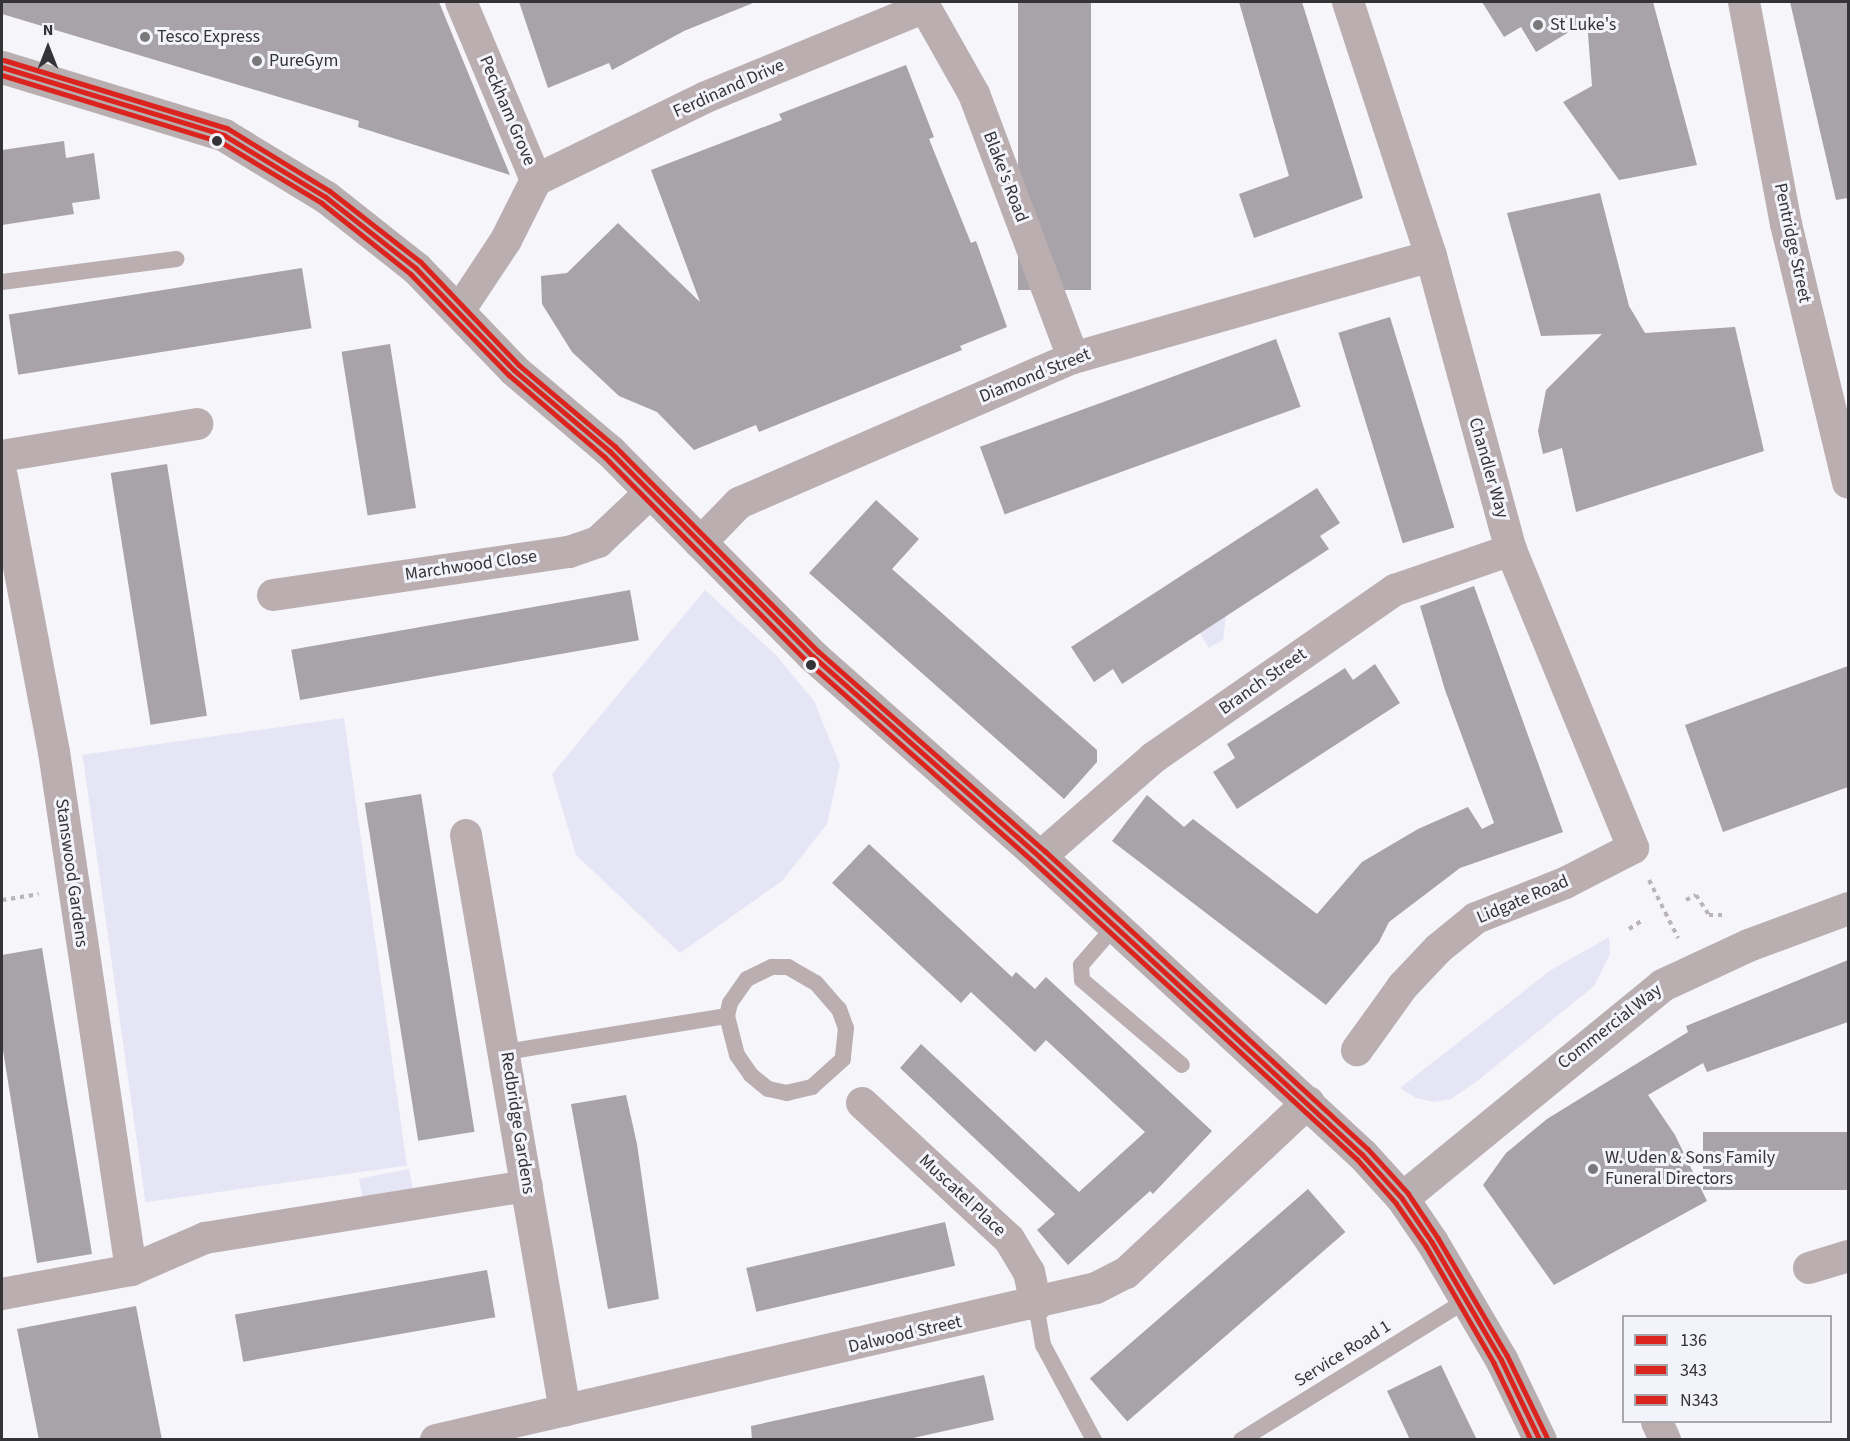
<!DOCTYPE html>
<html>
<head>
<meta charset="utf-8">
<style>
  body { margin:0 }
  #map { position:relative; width:1850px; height:1441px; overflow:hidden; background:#f5f5fa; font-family:"Source Sans 3",sans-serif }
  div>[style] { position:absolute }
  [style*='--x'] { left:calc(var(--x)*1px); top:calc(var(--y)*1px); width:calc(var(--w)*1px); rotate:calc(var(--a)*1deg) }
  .green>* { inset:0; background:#e6e5f6; transform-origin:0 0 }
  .building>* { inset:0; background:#a7a3a9; transform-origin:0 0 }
  .path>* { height:4px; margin-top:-2px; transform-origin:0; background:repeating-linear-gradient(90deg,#bab4b8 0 4.5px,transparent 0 9px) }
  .lane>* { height:16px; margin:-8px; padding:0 8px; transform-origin:8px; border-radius:8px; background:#baaeb0 }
  .street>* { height:32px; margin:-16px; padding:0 16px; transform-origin:16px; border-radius:16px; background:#baaeb0 }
  .secondary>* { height:33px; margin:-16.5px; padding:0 16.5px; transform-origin:16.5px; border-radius:16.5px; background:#b9aeb0 }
  .bus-1>* { height:4.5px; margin:-2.25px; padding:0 2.25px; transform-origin:2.25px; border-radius:2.25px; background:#dc241f }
  .bus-2>* { height:4.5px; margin:-2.25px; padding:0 2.25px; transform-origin:2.25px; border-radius:2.25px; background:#dc241f }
  .bus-3>* { height:4.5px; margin:-2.25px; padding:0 2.25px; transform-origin:2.25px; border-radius:2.25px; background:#dc241f }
  .dots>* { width:16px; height:16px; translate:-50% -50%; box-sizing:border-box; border:3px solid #f3f3fc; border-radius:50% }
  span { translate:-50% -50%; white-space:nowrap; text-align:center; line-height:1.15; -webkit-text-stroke:6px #f3f3fc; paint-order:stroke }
  .poi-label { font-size:18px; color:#343437 }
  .left { translate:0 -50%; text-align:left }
  .street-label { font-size:18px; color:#343437 }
  .frame { position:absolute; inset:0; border:3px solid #343437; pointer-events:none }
  .legend { position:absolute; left:1622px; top:1315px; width:210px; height:108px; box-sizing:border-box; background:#f3f3fc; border:2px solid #a7a7ad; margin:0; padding:8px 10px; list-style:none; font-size:18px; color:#343437 }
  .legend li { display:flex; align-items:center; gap:12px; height:30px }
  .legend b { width:30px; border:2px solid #a7a7ad }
  .north { position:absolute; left:18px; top:18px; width:60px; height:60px; -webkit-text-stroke:4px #f3f3fc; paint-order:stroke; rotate:0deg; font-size:16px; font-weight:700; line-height:24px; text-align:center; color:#343437 }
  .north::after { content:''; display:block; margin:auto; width:21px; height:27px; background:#343437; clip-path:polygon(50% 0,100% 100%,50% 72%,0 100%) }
</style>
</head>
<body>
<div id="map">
  <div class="green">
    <div style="clip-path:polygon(1195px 566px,1226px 615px,1223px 640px,1209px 648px,1169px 584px)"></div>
    <div style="clip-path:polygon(705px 590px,776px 655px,814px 701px,840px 765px,827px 824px,782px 881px,680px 953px,576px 855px,552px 774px)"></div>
    <div style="left:344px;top:718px;width:452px;height:264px;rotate:82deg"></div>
    <div style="clip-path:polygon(1609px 937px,1610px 954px,1594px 986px,1476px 1082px,1451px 1099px,1434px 1102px,1416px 1098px,1400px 1088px,1551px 970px)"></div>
    <div style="left:409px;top:1169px;width:25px;height:51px;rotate:79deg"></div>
  </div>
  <div class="building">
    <div style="clip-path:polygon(2px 2px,439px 2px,510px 175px,358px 127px,359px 121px,2px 14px)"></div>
    <div style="clip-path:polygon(519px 2px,753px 2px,753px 3px,684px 31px,612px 70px,609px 63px,548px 88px)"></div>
    <div style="left:1018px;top:2px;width:73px;height:288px"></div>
    <div style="clip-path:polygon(1239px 2px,1302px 2px,1363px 198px,1254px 238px,1239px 194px,1289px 176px)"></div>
    <div style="clip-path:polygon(1482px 2px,1653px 2px,1697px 165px,1619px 180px,1563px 102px,1592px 86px,1587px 21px,1536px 52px,1521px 27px,1504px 37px)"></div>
    <div style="clip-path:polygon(1790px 2px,1848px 2px,1848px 198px,1836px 200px)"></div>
    <div style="clip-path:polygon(906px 65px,934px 137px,929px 139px,971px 243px,976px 241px,1007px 327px,960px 346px,962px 350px,759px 432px,756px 425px,694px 450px,657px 412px,619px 396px,572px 352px,542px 304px,541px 276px,567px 273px,618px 223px,700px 302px,651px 170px,782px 120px,779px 114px)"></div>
    <div style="clip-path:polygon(64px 141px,66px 158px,94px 153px,100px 199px,72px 203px,74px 214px,2px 225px,2px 150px)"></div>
    <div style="clip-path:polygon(1600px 193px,1629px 306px,1645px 333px,1735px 327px,1764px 451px,1576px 512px,1562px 448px,1543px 454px,1538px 431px,1546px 390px,1602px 334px,1541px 336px,1507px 213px)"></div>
    <div style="left:302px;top:268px;width:61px;height:297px;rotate:81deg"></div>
    <div style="left:1390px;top:317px;width:220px;height:54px;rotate:73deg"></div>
    <div style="left:1276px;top:339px;width:72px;height:315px;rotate:70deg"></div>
    <div style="left:390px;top:344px;width:166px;height:49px;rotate:81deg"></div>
    <div style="left:167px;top:464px;width:255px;height:57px;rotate:81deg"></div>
    <div style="clip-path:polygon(1317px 488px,1340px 523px,1320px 536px,1329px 549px,1122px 684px,1113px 669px,1094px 682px,1071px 647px)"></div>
    <div style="clip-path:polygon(876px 500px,919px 539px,892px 569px,1097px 750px,1097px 762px,1064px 799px,809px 573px)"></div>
    <div style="clip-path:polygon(1474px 586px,1563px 832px,1460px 868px,1389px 922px,1379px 942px,1326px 1005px,1112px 841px,1147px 795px,1184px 827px,1193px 819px,1317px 914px,1362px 862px,1418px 829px,1468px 807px,1482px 829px,1494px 823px,1445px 690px,1420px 606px)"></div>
    <div style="left:630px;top:590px;width:51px;height:344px;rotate:80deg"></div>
    <div style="clip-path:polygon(1375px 664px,1400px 703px,1237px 809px,1213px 772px,1235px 758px,1227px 744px,1345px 668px,1353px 680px)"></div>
    <div style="clip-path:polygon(1848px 666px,1848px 787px,1723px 832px,1685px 725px)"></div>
    <div style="left:421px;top:794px;width:342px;height:57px;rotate:81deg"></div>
    <div style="clip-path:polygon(869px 844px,1012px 977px,1016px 972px,1035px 989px,1046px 977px,1212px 1131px,1153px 1194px,1150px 1191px,1068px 1265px,1037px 1230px,1055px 1214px,900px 1068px,921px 1044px,1079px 1192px,1145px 1132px,1046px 1040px,1035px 1052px,971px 992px,961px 1003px,832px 883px)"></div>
    <div style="clip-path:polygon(42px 948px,92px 1254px,37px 1263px,2px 1044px,2px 955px)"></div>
    <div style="clip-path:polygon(1848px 960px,1848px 1022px,1707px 1072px,1703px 1063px,1648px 1095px,1675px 1135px,1707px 1201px,1554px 1285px,1483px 1185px,1506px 1153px,1547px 1119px,1688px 1032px,1686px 1026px)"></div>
    <div style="clip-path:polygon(626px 1095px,637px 1144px,659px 1299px,608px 1309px,571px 1104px)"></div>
    <div style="left:1848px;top:1132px;width:58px;height:145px;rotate:90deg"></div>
    <div style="left:1308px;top:1189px;width:57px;height:289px;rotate:49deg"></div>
    <div style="left:945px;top:1222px;width:45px;height:204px;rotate:77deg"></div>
    <div style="left:487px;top:1270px;width:48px;height:256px;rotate:80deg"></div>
    <div style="clip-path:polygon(136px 1306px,162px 1440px,39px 1440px,17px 1329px)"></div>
    <div style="clip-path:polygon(1441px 1365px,1459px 1403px,1477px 1440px,1410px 1440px,1405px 1429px,1387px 1391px)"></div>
    <div style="clip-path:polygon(984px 1375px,994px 1420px,904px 1440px,752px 1440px,751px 1426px)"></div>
  </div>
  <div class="path">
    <div style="--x:1649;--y:880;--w:65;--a:63.4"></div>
    <div style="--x:2;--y:900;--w:37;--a:-9"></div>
    <div style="--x:1686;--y:900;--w:11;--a:-27"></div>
    <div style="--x:1696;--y:895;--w:24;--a:57"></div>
    <div style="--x:1709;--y:915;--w:14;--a:0"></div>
    <div style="--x:1629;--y:929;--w:17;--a:-33"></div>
  </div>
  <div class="lane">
    <div style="--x:2;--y:282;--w:176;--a:-7.5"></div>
    <div style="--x:1115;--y:926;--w:52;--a:131.1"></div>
    <div style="--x:1081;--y:965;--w:15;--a:86"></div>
    <div style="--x:1082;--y:980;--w:131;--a:40.4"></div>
    <div style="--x:506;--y:1052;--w:224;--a:-9.3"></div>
    <div style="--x:727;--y:1016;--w:13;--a:-77"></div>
    <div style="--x:730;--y:1003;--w:29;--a:-55"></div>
    <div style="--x:747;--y:979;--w:28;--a:-26"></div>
    <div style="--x:772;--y:967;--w:16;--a:0"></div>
    <div style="--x:788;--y:967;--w:32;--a:30"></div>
    <div style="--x:816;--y:983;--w:35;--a:49"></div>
    <div style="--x:839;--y:1009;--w:20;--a:70"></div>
    <div style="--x:846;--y:1028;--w:31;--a:96"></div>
    <div style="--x:843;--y:1059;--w:42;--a:137.9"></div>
    <div style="--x:812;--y:1087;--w:26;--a:167"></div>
    <div style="--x:787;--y:1093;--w:19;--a:-168"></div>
    <div style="--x:768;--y:1089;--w:22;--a:-141"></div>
    <div style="--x:751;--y:1075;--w:24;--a:-125"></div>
    <div style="--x:737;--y:1055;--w:40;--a:-104.4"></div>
    <div style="--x:1036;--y:1305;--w:41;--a:80.1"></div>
    <div style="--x:1043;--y:1345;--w:108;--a:61.8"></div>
    <div style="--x:1241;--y:1440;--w:264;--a:-31.8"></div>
  </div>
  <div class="street">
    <div style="--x:922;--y:2;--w:106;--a:60.5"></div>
    <div style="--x:974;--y:94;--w:282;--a:69.4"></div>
    <div style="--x:1348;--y:2;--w:267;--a:71.9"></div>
    <div style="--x:1431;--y:256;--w:305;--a:74.8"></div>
    <div style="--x:1511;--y:550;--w:322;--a:67.7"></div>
    <div style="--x:1633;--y:848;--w:76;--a:152.8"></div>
    <div style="--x:1565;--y:883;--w:96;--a:158.5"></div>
    <div style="--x:1476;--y:918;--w:49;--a:140.8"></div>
    <div style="--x:1438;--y:949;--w:51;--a:133.4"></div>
    <div style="--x:1403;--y:986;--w:79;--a:125.7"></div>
    <div style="--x:1744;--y:2;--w:226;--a:79.3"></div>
    <div style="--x:1786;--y:224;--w:266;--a:76.5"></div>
    <div style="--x:536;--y:180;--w:189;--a:-26"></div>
    <div style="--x:706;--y:97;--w:237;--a:-22.3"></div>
    <div style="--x:459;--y:311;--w:85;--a:-56.5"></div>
    <div style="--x:506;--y:240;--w:67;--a:-63.4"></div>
    <div style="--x:536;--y:180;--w:193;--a:-112.8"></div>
    <div style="--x:2;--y:456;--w:198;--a:-9.3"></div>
    <div style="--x:2;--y:477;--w:280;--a:79.3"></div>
    <div style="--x:54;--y:752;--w:524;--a:81.54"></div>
    <div style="--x:700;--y:543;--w:56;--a:-45.7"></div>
    <div style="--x:739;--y:503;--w:364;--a:-23.5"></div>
    <div style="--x:1073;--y:358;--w:372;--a:-15.9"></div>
    <div style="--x:273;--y:595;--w:299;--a:-8.3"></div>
    <div style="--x:569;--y:552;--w:31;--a:-19"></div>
    <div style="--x:598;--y:542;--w:70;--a:-43.3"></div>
    <div style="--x:466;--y:835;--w:584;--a:80.25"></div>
    <div style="--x:1040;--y:857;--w:150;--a:-41.2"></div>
    <div style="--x:1153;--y:758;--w:295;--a:-34.8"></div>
    <div style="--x:1395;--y:590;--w:123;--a:-19"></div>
    <div style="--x:862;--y:1103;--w:200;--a:42.8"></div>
    <div style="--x:1009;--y:1239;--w:39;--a:59"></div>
    <div style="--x:1029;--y:1272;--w:34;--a:78"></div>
    <div style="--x:1809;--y:1268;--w:41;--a:-17.1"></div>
    <div style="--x:2;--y:1294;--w:131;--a:-10.5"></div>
    <div style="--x:131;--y:1270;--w:81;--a:-23.4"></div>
    <div style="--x:205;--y:1238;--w:326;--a:-9.2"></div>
    <div style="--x:1657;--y:1422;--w:20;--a:66"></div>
    <div style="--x:436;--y:1440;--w:677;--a:-12.97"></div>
    <div style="--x:1096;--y:1288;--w:34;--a:-27"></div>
    <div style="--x:1126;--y:1273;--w:250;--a:-43.1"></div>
  </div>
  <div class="secondary">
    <div style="--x:2;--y:67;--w:232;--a:17"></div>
    <div style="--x:224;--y:135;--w:119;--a:31.3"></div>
    <div style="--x:326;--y:197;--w:115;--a:38.3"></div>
    <div style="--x:416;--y:268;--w:141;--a:46.1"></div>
    <div style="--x:514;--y:370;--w:126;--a:40.2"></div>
    <div style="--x:610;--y:451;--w:289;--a:45.3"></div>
    <div style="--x:813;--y:656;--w:303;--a:41.5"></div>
    <div style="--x:1040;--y:857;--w:438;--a:42.7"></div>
    <div style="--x:1362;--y:1154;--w:59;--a:47.7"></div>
    <div style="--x:1402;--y:1198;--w:53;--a:55.7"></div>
    <div style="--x:1432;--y:1242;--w:136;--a:59.5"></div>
    <div style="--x:1501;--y:1359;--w:90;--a:64.3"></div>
    <div style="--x:1402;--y:1198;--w:336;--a:-39.3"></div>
    <div style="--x:1662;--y:985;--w:95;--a:-24.9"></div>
    <div style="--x:1748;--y:945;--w:107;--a:-20.3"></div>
  </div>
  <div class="bus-1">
    <div style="--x:2;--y:67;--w:232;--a:17"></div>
    <div style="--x:224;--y:135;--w:119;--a:31.3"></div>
    <div style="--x:326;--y:197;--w:115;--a:38.3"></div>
    <div style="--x:416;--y:268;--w:141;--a:46.1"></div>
    <div style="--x:514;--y:370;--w:126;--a:40.2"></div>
    <div style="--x:610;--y:451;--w:289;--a:45.3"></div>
    <div style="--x:813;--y:656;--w:303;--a:41.5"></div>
    <div style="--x:1040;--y:857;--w:438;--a:42.7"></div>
    <div style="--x:1362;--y:1154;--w:59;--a:47.7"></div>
    <div style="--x:1402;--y:1198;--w:53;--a:55.7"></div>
    <div style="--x:1432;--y:1242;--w:136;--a:59.5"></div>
    <div style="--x:1501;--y:1359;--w:90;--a:64.3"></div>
  </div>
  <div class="bus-2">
    <div style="--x:2;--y:75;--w:229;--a:17"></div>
    <div style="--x:221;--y:142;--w:118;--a:31.1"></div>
    <div style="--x:322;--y:203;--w:114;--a:38.6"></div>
    <div style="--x:411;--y:274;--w:141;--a:45.9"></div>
    <div style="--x:509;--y:375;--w:126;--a:40.5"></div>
    <div style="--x:605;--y:457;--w:289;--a:45.3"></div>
    <div style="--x:808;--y:662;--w:303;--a:41.5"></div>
    <div style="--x:1035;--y:863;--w:437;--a:42.6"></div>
    <div style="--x:1357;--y:1159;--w:59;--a:48.4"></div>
    <div style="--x:1396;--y:1203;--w:52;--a:55.1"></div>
    <div style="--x:1426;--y:1246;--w:135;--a:59.8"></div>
    <div style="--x:1494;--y:1363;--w:85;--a:64.3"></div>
  </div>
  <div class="bus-3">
    <div style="--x:4;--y:60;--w:233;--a:17"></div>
    <div style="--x:227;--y:128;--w:121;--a:31.5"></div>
    <div style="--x:330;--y:191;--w:115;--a:38"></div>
    <div style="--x:421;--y:262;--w:142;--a:46.4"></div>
    <div style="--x:519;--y:365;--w:126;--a:40.2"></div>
    <div style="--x:615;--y:446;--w:289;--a:45.3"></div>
    <div style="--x:818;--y:651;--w:303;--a:41.4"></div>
    <div style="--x:1045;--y:851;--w:439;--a:42.7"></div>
    <div style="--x:1368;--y:1149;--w:59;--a:47.7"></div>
    <div style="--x:1408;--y:1193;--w:54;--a:56.3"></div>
    <div style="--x:1438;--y:1238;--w:136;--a:59.5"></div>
    <div style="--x:1507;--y:1355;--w:91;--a:64"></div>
  </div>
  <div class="dots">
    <div style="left:1538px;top:25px;background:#78787b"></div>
    <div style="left:145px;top:37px;background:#78787b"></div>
    <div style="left:257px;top:61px;background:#78787b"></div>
    <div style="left:217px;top:141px;background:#343437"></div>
    <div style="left:811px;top:665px;background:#343437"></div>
    <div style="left:1593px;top:1169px;background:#78787b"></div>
  </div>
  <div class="poi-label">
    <span class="left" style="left:1550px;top:25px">St Luke's</span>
    <span class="left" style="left:157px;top:37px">Tesco Express</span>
    <span class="left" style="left:269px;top:61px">PureGym</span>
    <span class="left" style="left:1605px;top:1169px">W. Uden &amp; Sons Family<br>Funeral Directors</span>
  </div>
  <div class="street-label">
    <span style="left:729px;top:89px;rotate:-24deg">Ferdinand Drive</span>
    <span style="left:507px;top:111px;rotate:67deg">Peckham Grove</span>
    <span style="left:1005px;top:177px;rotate:69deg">Blake's Road</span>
    <span style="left:1792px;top:243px;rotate:78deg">Pentridge Street</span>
    <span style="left:1035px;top:376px;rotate:-22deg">Diamond Street</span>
    <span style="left:1488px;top:468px;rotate:74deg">Chandler Way</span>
    <span style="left:471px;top:566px;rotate:-8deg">Marchwood Close</span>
    <span style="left:1263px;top:682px;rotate:-35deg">Branch Street</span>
    <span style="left:71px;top:873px;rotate:82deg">Stanswood Gardens</span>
    <span style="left:1523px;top:900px;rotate:-23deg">Lidgate Road</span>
    <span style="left:1610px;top:1027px;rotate:-38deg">Commercial Way</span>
    <span style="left:517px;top:1123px;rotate:81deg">Redbridge Gardens</span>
    <span style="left:962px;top:1196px;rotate:43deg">Muscatel Place</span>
    <span style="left:905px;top:1335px;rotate:-13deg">Dalwood Street</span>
    <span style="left:1343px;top:1354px;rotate:-32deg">Service Road 1</span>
  </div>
  <div class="frame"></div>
  <ul class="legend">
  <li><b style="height:8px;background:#dc241f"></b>136</li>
  <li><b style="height:8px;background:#dc241f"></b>343</li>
  <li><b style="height:8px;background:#dc241f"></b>N343</li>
  </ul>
  <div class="north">N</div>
</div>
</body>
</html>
